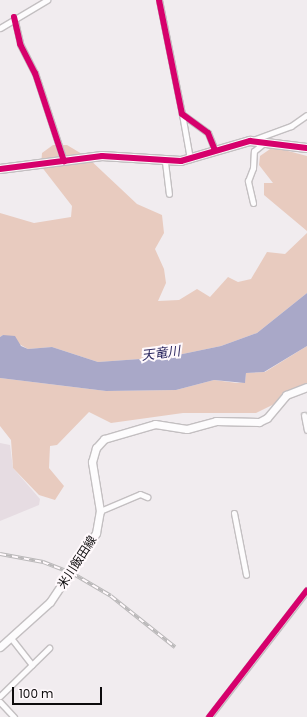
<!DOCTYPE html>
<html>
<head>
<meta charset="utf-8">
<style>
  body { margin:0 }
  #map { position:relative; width:307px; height:717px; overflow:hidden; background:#f1ecef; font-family:Poppins,"Noto Sans JP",sans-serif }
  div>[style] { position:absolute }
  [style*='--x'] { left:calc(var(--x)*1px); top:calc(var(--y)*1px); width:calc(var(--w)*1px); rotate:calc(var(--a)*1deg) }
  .built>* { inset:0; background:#e6dce2 }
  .forest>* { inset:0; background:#e8cbbf }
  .water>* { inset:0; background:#a9a8c8 }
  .roads { filter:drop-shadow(1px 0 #c3bfc1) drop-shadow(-1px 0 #c3bfc1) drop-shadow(0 1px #c3bfc1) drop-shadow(0 -1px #c3bfc1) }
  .minor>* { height:5px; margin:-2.5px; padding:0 2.5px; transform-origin:2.5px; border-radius:2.5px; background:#fdfcfd }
  .secondary>* { height:7px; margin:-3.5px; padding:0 3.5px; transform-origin:3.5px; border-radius:3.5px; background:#fdfcfd }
  .primary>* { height:8px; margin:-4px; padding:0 4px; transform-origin:4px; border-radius:4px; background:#fdfcfd }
  .rail>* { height:3.5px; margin-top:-1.75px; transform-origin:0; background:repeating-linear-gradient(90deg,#fff9fc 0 6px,#bab8b9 0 12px); box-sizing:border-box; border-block:1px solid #bab8b9 }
  .cycleway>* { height:6px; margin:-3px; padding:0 3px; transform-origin:3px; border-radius:3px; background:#d6006c }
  span { translate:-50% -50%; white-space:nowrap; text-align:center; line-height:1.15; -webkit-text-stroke:4px #fff9fc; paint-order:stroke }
  .street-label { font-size:12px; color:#0d0b0c }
  .water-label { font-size:13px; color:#2e2961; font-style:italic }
  .scale { position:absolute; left:12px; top:687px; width:90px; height:18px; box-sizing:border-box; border:2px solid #0d0b0c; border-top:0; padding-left:5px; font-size:12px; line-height:14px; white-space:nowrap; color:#0d0b0c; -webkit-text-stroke:3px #fff9fc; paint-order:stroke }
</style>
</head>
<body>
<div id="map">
  <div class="built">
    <div style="clip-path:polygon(0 443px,10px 445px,13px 468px,40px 499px,39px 505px,0 521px)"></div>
  </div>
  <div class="forest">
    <div style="clip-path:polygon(53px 145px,67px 145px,87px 157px,137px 204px,162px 215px,164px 233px,155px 249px,164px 269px,166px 283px,158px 301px,179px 300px,197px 289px,210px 297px,228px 277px,238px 282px,251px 279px,267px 252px,285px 254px,307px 233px,307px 293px,257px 333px,221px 346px,168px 357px,98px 362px,52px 347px,28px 349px,3px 335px,0 337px,0 213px,34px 223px,71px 217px,72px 206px,41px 166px,42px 153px)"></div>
    <div style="clip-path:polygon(273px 147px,307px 156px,307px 231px,264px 195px,264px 183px,273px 183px,259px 165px,260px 156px)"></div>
    <div style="clip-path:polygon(307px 346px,307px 388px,256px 413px,183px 413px,111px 423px,89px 412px,57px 445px,50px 446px,49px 468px,64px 486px,55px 500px,39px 495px,13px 468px,11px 440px,0 426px,0 378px,106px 391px,176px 390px,214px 380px,237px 383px,245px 382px,246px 373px,265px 372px)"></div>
  </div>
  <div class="water">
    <div style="clip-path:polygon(307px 293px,307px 346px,264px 372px,246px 373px,245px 383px,214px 380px,176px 390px,106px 391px,0 378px,0 337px,3px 335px,15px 336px,21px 346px,28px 349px,52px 347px,98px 362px,168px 357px,221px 346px,257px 333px)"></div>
  </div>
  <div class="roads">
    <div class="minor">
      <div style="--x:159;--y:0;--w:116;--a:78.6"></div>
      <div style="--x:182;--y:114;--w:32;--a:36"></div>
      <div style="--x:208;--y:133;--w:18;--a:68"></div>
      <div style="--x:14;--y:17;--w:28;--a:77"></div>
      <div style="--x:20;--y:44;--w:33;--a:63"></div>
      <div style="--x:35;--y:73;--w:93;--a:71.8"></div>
      <div style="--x:0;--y:28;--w:55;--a:-30.8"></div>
      <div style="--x:182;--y:114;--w:46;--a:79.9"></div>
      <div style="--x:250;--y:141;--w:44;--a:-20.1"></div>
      <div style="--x:291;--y:126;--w:19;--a:-35"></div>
      <div style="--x:165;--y:162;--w:32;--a:83"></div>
      <div style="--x:253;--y:203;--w:23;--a:-103"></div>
      <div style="--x:248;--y:181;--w:14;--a:-69"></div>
      <div style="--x:253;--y:168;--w:17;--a:-87"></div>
      <div style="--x:254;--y:151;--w:13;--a:-39"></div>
      <div style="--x:304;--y:415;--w:15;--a:79"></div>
      <div style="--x:100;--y:511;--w:43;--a:-23"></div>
      <div style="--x:140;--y:494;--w:8;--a:23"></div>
      <div style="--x:234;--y:513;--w:63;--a:79"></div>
      <div style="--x:11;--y:638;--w:34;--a:52"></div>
      <div style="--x:0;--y:696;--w:69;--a:-44.4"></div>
      <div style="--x:0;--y:702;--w:21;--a:47"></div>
      <div style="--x:209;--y:717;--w:160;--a:-52.3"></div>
    </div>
    <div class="secondary">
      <div style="--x:0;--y:647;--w:67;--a:-42"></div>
      <div style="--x:50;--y:602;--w:83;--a:-56.3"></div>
      <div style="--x:96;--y:533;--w:22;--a:-80"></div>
      <div style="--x:100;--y:511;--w:50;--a:-99.3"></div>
      <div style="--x:92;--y:462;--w:15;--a:-74"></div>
      <div style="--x:96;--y:448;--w:12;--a:-48"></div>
      <div style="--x:104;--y:439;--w:53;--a:-16.4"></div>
      <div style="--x:155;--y:424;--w:32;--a:9"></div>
      <div style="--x:187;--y:429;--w:30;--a:-15"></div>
      <div style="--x:216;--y:421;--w:43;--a:1.3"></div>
      <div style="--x:259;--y:422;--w:9;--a:-27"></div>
      <div style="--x:267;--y:418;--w:30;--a:-50"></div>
      <div style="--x:286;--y:395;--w:22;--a:-21"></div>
    </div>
    <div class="primary">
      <div style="--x:0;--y:169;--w:103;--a:-7.3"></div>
      <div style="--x:102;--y:156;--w:79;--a:3.6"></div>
      <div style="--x:181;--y:161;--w:72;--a:-16.2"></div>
      <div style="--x:250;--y:141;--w:57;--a:7"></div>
    </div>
  </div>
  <div class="rail">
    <div style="--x:0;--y:554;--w:44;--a:10.5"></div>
    <div style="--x:43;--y:562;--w:31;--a:21"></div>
    <div style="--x:72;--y:573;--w:45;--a:30.5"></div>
    <div style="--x:111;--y:596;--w:82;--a:38.6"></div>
  </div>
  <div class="cycleway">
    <div style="--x:159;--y:0;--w:116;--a:78.6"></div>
    <div style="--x:182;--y:114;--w:32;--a:36"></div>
    <div style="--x:208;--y:133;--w:18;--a:68"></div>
    <div style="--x:14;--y:17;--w:28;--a:77"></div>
    <div style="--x:20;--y:44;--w:33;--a:63"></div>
    <div style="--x:35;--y:73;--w:93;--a:71.8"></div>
    <div style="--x:0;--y:169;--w:103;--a:-7.3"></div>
    <div style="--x:102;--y:156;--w:79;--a:3.6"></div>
    <div style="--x:181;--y:161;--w:72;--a:-16.2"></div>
    <div style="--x:250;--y:141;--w:57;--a:7"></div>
    <div style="--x:209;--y:717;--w:160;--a:-52.3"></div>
  </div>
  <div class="street-label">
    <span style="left:77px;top:562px;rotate:-57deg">米川飯田線</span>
  </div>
  <div class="water-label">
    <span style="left:161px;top:354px;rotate:-7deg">天竜川</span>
  </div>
  <div class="scale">100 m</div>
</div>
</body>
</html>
